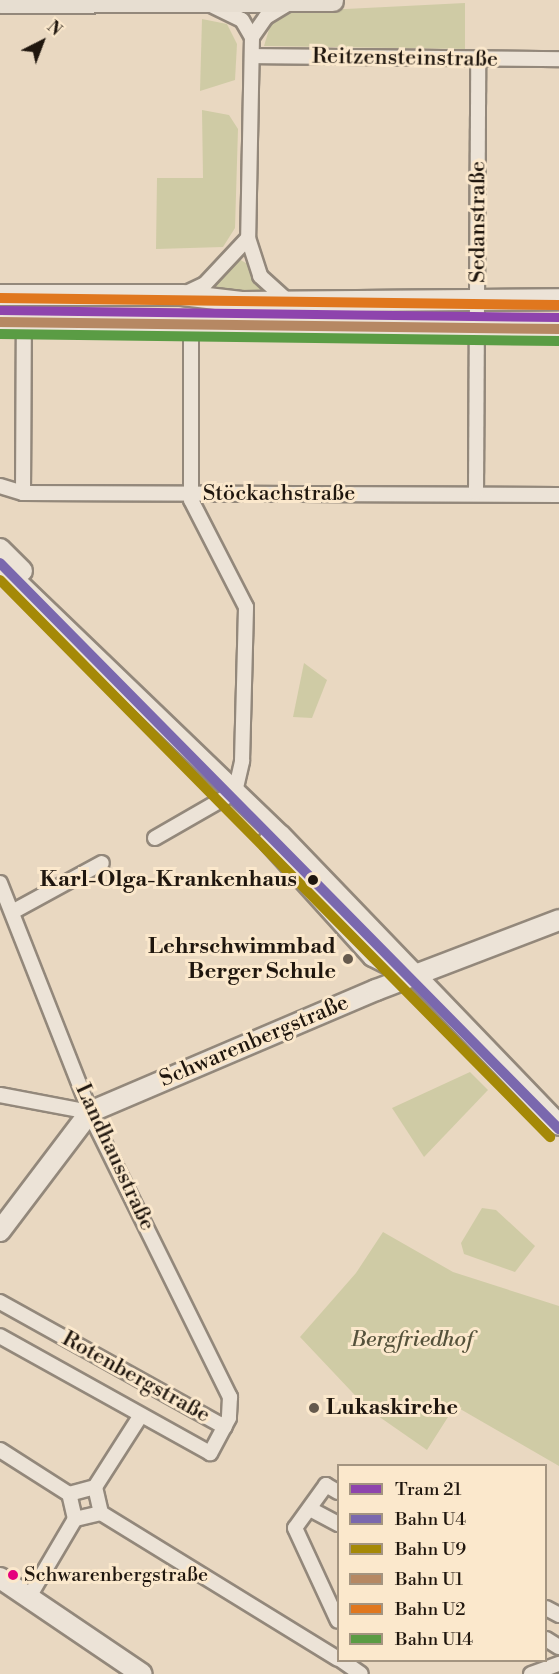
<!DOCTYPE html>
<html>
<head>
<meta charset="utf-8">
<style>
  body { margin:0 }
  #map { position:relative; width:559px; height:1674px; overflow:hidden; background:#e9d8c1; font-family:"Libre Bodoni",serif }
  div>[style] { position:absolute }
  [style*='--x'] { left:calc(var(--x)*1px); top:calc(var(--y)*1px); width:calc(var(--w)*1px); rotate:calc(var(--a)*1deg) }
  .green>* { inset:0; background:#cfcba5 }
  .roads { filter:drop-shadow(2px 0 #93887b) drop-shadow(-2px 0 #93887b) drop-shadow(0 2px #93887b) drop-shadow(0 -2px #93887b) }
  .street>* { height:14px; margin:-7px; padding:0 7px; transform-origin:7px; border-radius:7px; background:#ece3d7 }
  .secondary>* { height:20px; margin:-10px; padding:0 10px; transform-origin:10px; border-radius:10px; background:#ece3d7 }
  .primary>* { height:21px; margin:-10.5px; padding:0 10.5px; transform-origin:10.5px; border-radius:10.5px; background:#e7ded1 }
  .rail-1>* { height:10px; margin:-5px; padding:0 5px; transform-origin:5px; border-radius:5px; background:#7a68ae }
  .rail-2>* { height:10px; margin:-5px; padding:0 5px; transform-origin:5px; border-radius:5px; background:#a58907 }
  .rail-3>* { height:10px; margin:-5px; padding:0 5px; transform-origin:5px; border-radius:5px; background:#b68863 }
  .rail-4>* { height:10px; margin:-5px; padding:0 5px; transform-origin:5px; border-radius:5px; background:#e0771e }
  .rail-5>* { height:10px; margin:-5px; padding:0 5px; transform-origin:5px; border-radius:5px; background:#5a9c44 }
  .tram-1>* { height:9px; margin:-4.5px; padding:0 4.5px; transform-origin:4.5px; border-radius:4.5px; background:#8e44ad }
  .dots>* { width:16px; height:16px; translate:-50% -50%; box-sizing:border-box; border:3px solid #fbe8cc; border-radius:50% }
  span { translate:-50% -50%; white-space:nowrap; text-align:center; line-height:1.15; -webkit-text-stroke:6px #fbe8cc; paint-order:stroke }
  .bus-label { font-size:20px; color:#1f160e }
  .left { translate:0 -50%; text-align:left }
  .street-label { font-size:22px; color:#1f160e }
  .stop-label { font-size:22px; color:#1f160e; font-weight:700 }
  .right { translate:-100% -50%; text-align:right }
  .poi-label { font-size:22px; color:#1f160e; font-weight:700 }
  .park-label { font-size:22px; color:#55523b; font-style:italic }
  .legend { position:absolute; left:337px; top:1464px; width:210px; height:198px; box-sizing:border-box; background:#fbe8cc; border:2px solid #a39480; margin:0; padding:8px 10px; list-style:none; font-size:18px; color:#1f160e }
  .legend li { display:flex; align-items:center; gap:12px; height:30px }
  .legend b { width:30px; border:2px solid #a39480 }
  .north { position:absolute; left:12px; top:12px; width:60px; height:60px; -webkit-text-stroke:4px #fbe8cc; paint-order:stroke; rotate:42deg; font-size:16px; font-weight:700; line-height:24px; text-align:center; color:#1f160e }
  .north::after { content:''; display:block; margin:auto; width:21px; height:27px; background:#1f160e; clip-path:polygon(50% 0,100% 100%,50% 72%,0 100%) }
</style>
</head>
<body>
<div id="map">
  <div class="green">
    <div style="clip-path:polygon(465px 3px,465px 49px,264px 46px,271px 23px,286px 12px)"></div>
    <div style="clip-path:polygon(202px 19px,227px 24px,237px 44px,235px 80px,200px 91px)"></div>
    <div style="clip-path:polygon(202px 110px,229px 115px,238px 129px,235px 228px,223px 247px,156px 249px,157px 178px,203px 178px)"></div>
    <div style="clip-path:polygon(239px 259px,251px 266px,262px 291px,207px 289px)"></div>
    <div style="clip-path:polygon(304px 663px,327px 680px,312px 718px,293px 717px)"></div>
    <div style="clip-path:polygon(470px 1072px,488px 1090px,424px 1157px,392px 1108px)"></div>
    <div style="clip-path:polygon(482px 1208px,496px 1210px,535px 1246px,515px 1272px,464px 1254px,461px 1243px)"></div>
    <div style="clip-path:polygon(383px 1232px,453px 1272px,559px 1306px,559px 1466px,455px 1406px,427px 1450px,368px 1409px,300px 1337px,356px 1273px)"></div>
  </div>
  <div class="roads">
    <div class="street">
      <div style="--x:213;--y:6;--w:32;--a:26"></div>
      <div style="--x:242;--y:20;--w:20;--a:60"></div>
      <div style="--x:252;--y:37;--w:201;--a:91.1"></div>
      <div style="--x:248;--y:238;--w:40;--a:72"></div>
      <div style="--x:260;--y:276;--w:38;--a:42"></div>
      <div style="--x:252;--y:37;--w:24;--a:-55"></div>
      <div style="--x:266;--y:17;--w:27;--a:-31"></div>
      <div style="--x:252;--y:56;--w:307;--a:0.6"></div>
      <div style="--x:186;--y:293;--w:21;--a:-25"></div>
      <div style="--x:205;--y:284;--w:63;--a:-46.9"></div>
      <div style="--x:0;--y:486;--w:24;--a:17"></div>
      <div style="--x:23;--y:493;--w:536;--a:0.21"></div>
      <div style="--x:23;--y:493;--w:170;--a:-89.7"></div>
      <div style="--x:476;--y:493;--w:435;--a:-89.7"></div>
      <div style="--x:155;--y:838;--w:92;--a:-29.9"></div>
      <div style="--x:235;--y:792;--w:32;--a:-77"></div>
      <div style="--x:242;--y:761;--w:154;--a:-88.5"></div>
      <div style="--x:246;--y:607;--w:120;--a:-117.2"></div>
      <div style="--x:191;--y:500;--w:177;--a:-90"></div>
      <div style="--x:0;--y:883;--w:259;--a:68.5"></div>
      <div style="--x:95;--y:1124;--w:305;--a:63.7"></div>
      <div style="--x:230;--y:1397;--w:21;--a:93"></div>
      <div style="--x:229;--y:1418;--w:40;--a:118"></div>
      <div style="--x:210;--y:1453;--w:240;--a:-150.9"></div>
      <div style="--x:14;--y:911;--w:100;--a:-28.6"></div>
      <div style="--x:0;--y:1095;--w:92;--a:10.7"></div>
      <div style="--x:0;--y:1302;--w:257;--a:29.1"></div>
      <div style="--x:0;--y:1450;--w:82;--a:32.5"></div>
      <div style="--x:95;--y:1487;--w:27;--a:77"></div>
      <div style="--x:101;--y:1513;--w:27;--a:167"></div>
      <div style="--x:75;--y:1519;--w:26;--a:-103"></div>
      <div style="--x:69;--y:1494;--w:27;--a:-15"></div>
      <div style="--x:95;--y:1487;--w:85;--a:-57.4"></div>
      <div style="--x:338;--y:1492;--w:14;--a:-150"></div>
      <div style="--x:326;--y:1485;--w:53;--a:125.8"></div>
      <div style="--x:295;--y:1528;--w:102;--a:65.2"></div>
      <div style="--x:310;--y:1509;--w:32;--a:28"></div>
      <div style="--x:101;--y:1513;--w:278;--a:31.6"></div>
      <div style="--x:29;--y:1597;--w:91;--a:-59.5"></div>
      <div style="--x:546;--y:1608;--w:15;--a:28"></div>
      <div style="--x:546;--y:1639;--w:15;--a:32"></div>
      <div style="--x:341;--y:1660;--w:24;--a:35"></div>
      <div style="--x:531;--y:1674;--w:30;--a:-20"></div>
    </div>
    <div class="secondary">
      <div style="--x:0;--y:295;--w:182;--a:0"></div>
      <div style="--x:182;--y:295;--w:60;--a:6.7"></div>
      <div style="--x:242;--y:302;--w:317;--a:-0.5"></div>
      <div style="--x:0;--y:322;--w:559;--a:0.61"></div>
      <div style="--x:0;--y:549;--w:31;--a:45"></div>
      <div style="--x:0;--y:566;--w:388;--a:43.9"></div>
      <div style="--x:280;--y:835;--w:402;--a:46.1"></div>
      <div style="--x:269;--y:841;--w:155;--a:47.9"></div>
      <div style="--x:373;--y:956;--w:45;--a:26.6"></div>
      <div style="--x:0;--y:1231;--w:149;--a:-52.9"></div>
      <div style="--x:90;--y:1112;--w:311;--a:-23.1"></div>
      <div style="--x:376;--y:990;--w:196;--a:-20.9"></div>
      <div style="--x:0;--y:1578;--w:171;--a:34.1"></div>
    </div>
    <div class="primary">
      <div style="--x:0;--y:2;--w:332;--a:-0.3"></div>
    </div>
  </div>
  <div class="rail-1">
    <div style="--x:0;--y:563;--w:796;--a:45.36"></div>
  </div>
  <div class="rail-2">
    <div style="--x:0;--y:580;--w:783;--a:45.36"></div>
  </div>
  <div class="rail-3">
    <div style="--x:0;--y:322;--w:559;--a:0.72"></div>
  </div>
  <div class="rail-4">
    <div style="--x:0;--y:298;--w:559;--a:0.72"></div>
  </div>
  <div class="rail-5">
    <div style="--x:0;--y:334;--w:559;--a:0.72"></div>
  </div>
  <div class="tram-1">
    <div style="--x:0;--y:310;--w:559;--a:0.72"></div>
  </div>
  <div class="dots">
    <div style="left:313px;top:880px;background:#1f160e"></div>
    <div style="left:348px;top:959px;background:#665a4d"></div>
    <div style="left:314px;top:1408px;background:#665a4d"></div>
    <div style="left:13px;top:1575px;background:#e5007d"></div>
  </div>
  <div class="bus-label">
    <span class="left" style="left:24px;top:1575px">Schwarenbergstraße</span>
  </div>
  <div class="street-label">
    <span style="left:405px;top:58px;rotate:1deg">Reitzensteinstraße</span>
    <span style="left:478px;top:222px;rotate:-90deg">Sedanstraße</span>
    <span style="left:279px;top:494px">Stöckachstraße</span>
    <span style="left:254px;top:1041px;rotate:-23deg">Schwarenbergstraße</span>
    <span style="left:115px;top:1157px;rotate:65deg">Landhausstraße</span>
    <span style="left:136px;top:1377px;rotate:29deg">Rotenbergstraße</span>
  </div>
  <div class="stop-label">
    <span class="right" style="left:297px;top:880px">Karl-Olga-Krankenhaus</span>
  </div>
  <div class="poi-label">
    <span class="right" style="left:336px;top:959px">Lehrschwimmbad<br>Berger Schule</span>
    <span class="left" style="left:326px;top:1408px">Lukaskirche</span>
  </div>
  <div class="park-label">
    <span style="left:412px;top:1340px">Bergfriedhof</span>
  </div>
  <ul class="legend">
  <li><b style="height:8px;background:#8e44ad"></b>Tram 21</li>
  <li><b style="height:8px;background:#7a68ae"></b>Bahn U4</li>
  <li><b style="height:8px;background:#a58907"></b>Bahn U9</li>
  <li><b style="height:8px;background:#b68863"></b>Bahn U1</li>
  <li><b style="height:8px;background:#e0771e"></b>Bahn U2</li>
  <li><b style="height:8px;background:#5a9c44"></b>Bahn U14</li>
  </ul>
  <div class="north">N</div>
</div>
</body>
</html>
